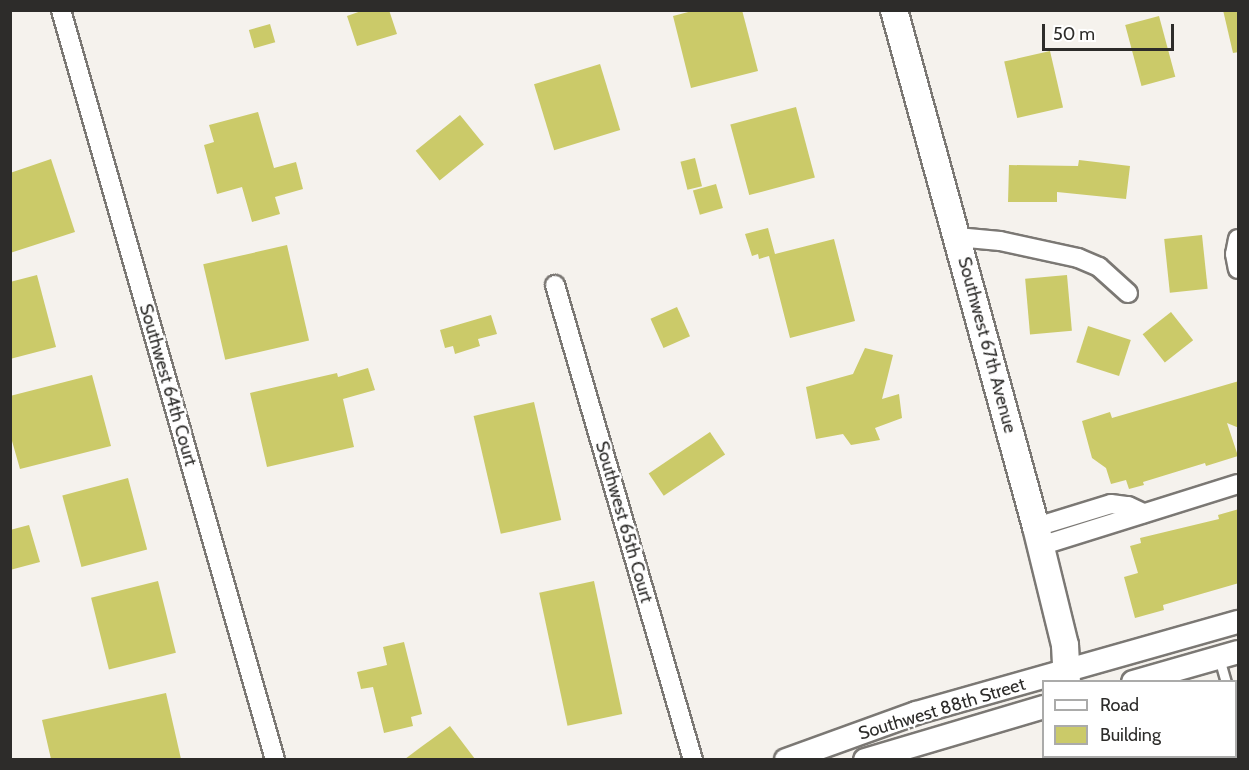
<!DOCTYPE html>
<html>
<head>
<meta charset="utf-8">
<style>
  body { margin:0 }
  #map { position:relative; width:1249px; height:770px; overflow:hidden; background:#f5f2ed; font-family:Cabin,sans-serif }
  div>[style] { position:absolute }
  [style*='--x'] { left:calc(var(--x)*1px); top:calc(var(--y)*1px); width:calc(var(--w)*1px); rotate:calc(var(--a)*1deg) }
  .building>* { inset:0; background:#cbca69; transform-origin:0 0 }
  .roads { filter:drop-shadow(2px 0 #7b7874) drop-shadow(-2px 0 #7b7874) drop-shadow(0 2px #7b7874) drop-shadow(0 -2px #7b7874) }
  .service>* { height:9px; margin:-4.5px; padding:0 4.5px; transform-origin:4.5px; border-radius:4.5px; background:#fff }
  .minor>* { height:18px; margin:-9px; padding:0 9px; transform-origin:9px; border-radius:9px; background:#fff }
  .tertiary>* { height:22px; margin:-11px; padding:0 11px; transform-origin:11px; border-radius:11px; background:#fff }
  .secondary>* { height:26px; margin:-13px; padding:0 13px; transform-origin:13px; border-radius:13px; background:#fff }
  span { translate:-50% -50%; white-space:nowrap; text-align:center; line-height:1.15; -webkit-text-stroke:4.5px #fff; paint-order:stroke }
  .street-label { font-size:18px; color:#2d2c2a }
  .frame { position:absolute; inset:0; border:12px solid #2d2c2a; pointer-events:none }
  .legend { position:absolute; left:1042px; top:680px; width:195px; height:78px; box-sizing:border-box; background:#fff; border:2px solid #ababaa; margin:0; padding:8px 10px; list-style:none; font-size:18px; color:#2d2c2a }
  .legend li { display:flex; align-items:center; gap:12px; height:30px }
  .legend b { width:30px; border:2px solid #ababaa }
  .scale { position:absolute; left:1042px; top:24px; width:132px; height:27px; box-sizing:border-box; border:3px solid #2d2c2a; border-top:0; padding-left:8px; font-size:18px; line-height:21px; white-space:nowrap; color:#2d2c2a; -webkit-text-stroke:4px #fff; paint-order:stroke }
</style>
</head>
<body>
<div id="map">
  <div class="building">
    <div style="clip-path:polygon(364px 10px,389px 10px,397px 34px,357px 46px,347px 16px)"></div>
    <div style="clip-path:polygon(696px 10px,742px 10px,758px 71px,691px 88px,673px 16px)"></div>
    <div style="clip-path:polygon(1223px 10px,1239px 10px,1239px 52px,1233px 53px)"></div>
    <div style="left:1159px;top:16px;width:63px;height:35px;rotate:75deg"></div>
    <div style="left:270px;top:24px;width:19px;height:22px;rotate:74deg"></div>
    <div style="left:1050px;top:51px;width:58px;height:47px;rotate:77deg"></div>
    <div style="left:600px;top:64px;width:69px;height:69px;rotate:73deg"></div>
    <div style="left:796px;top:107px;width:73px;height:68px;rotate:75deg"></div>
    <div style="clip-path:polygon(258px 112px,274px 168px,296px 162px,303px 189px,275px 197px,280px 214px,252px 222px,242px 187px,217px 194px,204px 145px,214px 142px,209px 125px)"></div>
    <div style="left:460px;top:115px;width:38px;height:57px;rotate:51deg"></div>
    <div style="left:695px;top:158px;width:29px;height:15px;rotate:76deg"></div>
    <div style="clip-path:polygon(51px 159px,75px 232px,10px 253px,10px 173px)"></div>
    <div style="clip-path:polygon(1079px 160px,1130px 166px,1126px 199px,1057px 192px,1057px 202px,1008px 202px,1009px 165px,1078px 166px)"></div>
    <div style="left:716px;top:184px;width:25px;height:24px;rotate:74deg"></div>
    <div style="clip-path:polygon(768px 228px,775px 254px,834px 239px,855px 321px,790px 338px,769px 256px,759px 259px,758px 254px,752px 256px,745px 234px)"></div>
    <div style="left:1202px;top:235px;width:54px;height:38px;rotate:84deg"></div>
    <div style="left:287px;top:245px;width:98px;height:86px;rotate:77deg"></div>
    <div style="clip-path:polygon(37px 275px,56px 347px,10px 359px,10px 282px)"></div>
    <div style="left:1067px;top:275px;width:56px;height:42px;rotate:85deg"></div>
    <div style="left:677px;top:307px;width:32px;height:29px;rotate:66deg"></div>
    <div style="left:1171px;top:312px;width:36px;height:36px;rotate:52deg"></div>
    <div style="clip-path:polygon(491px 315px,497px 334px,478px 339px,480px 346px,455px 354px,453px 346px,445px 348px,440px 330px)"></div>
    <div style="left:1088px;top:326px;width:45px;height:38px;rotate:18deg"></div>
    <div style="clip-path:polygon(865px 348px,893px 355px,882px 399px,899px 394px,902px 418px,875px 428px,880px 440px,851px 445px,843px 434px,816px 439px,806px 387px,853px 374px)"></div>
    <div style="clip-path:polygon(368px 368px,375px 390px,343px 399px,354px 447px,267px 467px,250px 393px,337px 373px,338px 377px)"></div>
    <div style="clip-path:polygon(92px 375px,111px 446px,20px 469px,10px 434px,10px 396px)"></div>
    <div style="clip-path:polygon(1239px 381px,1239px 428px,1227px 423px,1238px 456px,1206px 466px,1205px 463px,1143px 482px,1144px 485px,1129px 489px,1126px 480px,1111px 484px,1106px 468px,1092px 458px,1082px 421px,1110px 412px,1112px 418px)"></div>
    <div style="left:534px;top:402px;width:121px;height:62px;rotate:77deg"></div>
    <div style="left:710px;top:432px;width:27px;height:74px;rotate:56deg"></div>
    <div style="left:128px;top:478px;width:74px;height:68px;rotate:75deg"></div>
    <div style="clip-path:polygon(1239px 509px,1239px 583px,1163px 605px,1164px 610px,1135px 618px,1124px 577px,1138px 573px,1130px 546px,1141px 543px,1140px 538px,1219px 519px,1218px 515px)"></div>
    <div style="clip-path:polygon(29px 525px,40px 562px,10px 570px,10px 530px)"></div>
    <div style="left:158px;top:581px;width:74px;height:69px;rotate:76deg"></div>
    <div style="left:594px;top:581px;width:136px;height:56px;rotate:78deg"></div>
    <div style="clip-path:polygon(404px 642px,422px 714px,411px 717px,413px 726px,384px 733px,373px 687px,361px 689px,357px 672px,387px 665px,383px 647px)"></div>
    <div style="clip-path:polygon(166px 693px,181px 759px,51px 759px,42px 720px)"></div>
    <div style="clip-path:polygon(450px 726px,475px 759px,405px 759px,421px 747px)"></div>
  </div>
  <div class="roads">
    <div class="service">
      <div style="--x:1219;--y:658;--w:25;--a:74"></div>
      <div style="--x:1236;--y:714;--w:11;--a:80"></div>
    </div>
    <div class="minor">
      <div style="--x:61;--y:10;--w:780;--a:74.07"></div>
      <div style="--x:957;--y:237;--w:43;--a:5.3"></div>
      <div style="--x:1000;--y:241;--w:80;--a:12.3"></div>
      <div style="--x:1078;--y:258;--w:23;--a:23"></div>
      <div style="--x:1099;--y:267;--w:39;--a:42"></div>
      <div style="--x:1238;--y:239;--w:15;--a:101"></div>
      <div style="--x:1235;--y:254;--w:15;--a:79"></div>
      <div style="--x:555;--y:285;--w:495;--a:73.8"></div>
      <div style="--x:1036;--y:527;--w:78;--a:-17"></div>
      <div style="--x:1111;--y:504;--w:17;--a:7"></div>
      <div style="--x:1128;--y:506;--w:17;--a:25"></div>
      <div style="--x:1040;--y:546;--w:207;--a:-17.4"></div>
    </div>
    <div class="tertiary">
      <div style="--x:1133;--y:682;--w:109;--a:-15.9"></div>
      <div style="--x:786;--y:760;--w:138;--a:-19.9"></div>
      <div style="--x:916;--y:713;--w:335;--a:-15.8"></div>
      <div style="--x:865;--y:760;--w:187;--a:-16.5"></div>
    </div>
    <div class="secondary">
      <div style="--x:894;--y:10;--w:536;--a:74.64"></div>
      <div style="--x:1036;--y:527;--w:122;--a:76.2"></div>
      <div style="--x:1065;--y:645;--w:37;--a:87"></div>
      <div style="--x:1060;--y:760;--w:4;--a:-76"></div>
    </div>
  </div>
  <div class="street-label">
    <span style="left:987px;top:345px;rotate:75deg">Southwest 67th Avenue</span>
    <span style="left:168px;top:385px;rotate:74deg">Southwest 64th Court</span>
    <span style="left:624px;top:522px;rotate:74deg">Southwest 65th Court</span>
    <span style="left:942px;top:709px;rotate:-17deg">Southwest 88th Street</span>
  </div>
  <div class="frame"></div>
  <ul class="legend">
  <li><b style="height:8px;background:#fff"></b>Road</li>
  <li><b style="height:16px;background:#cbca69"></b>Building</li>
  </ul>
  <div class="scale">50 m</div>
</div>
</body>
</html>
